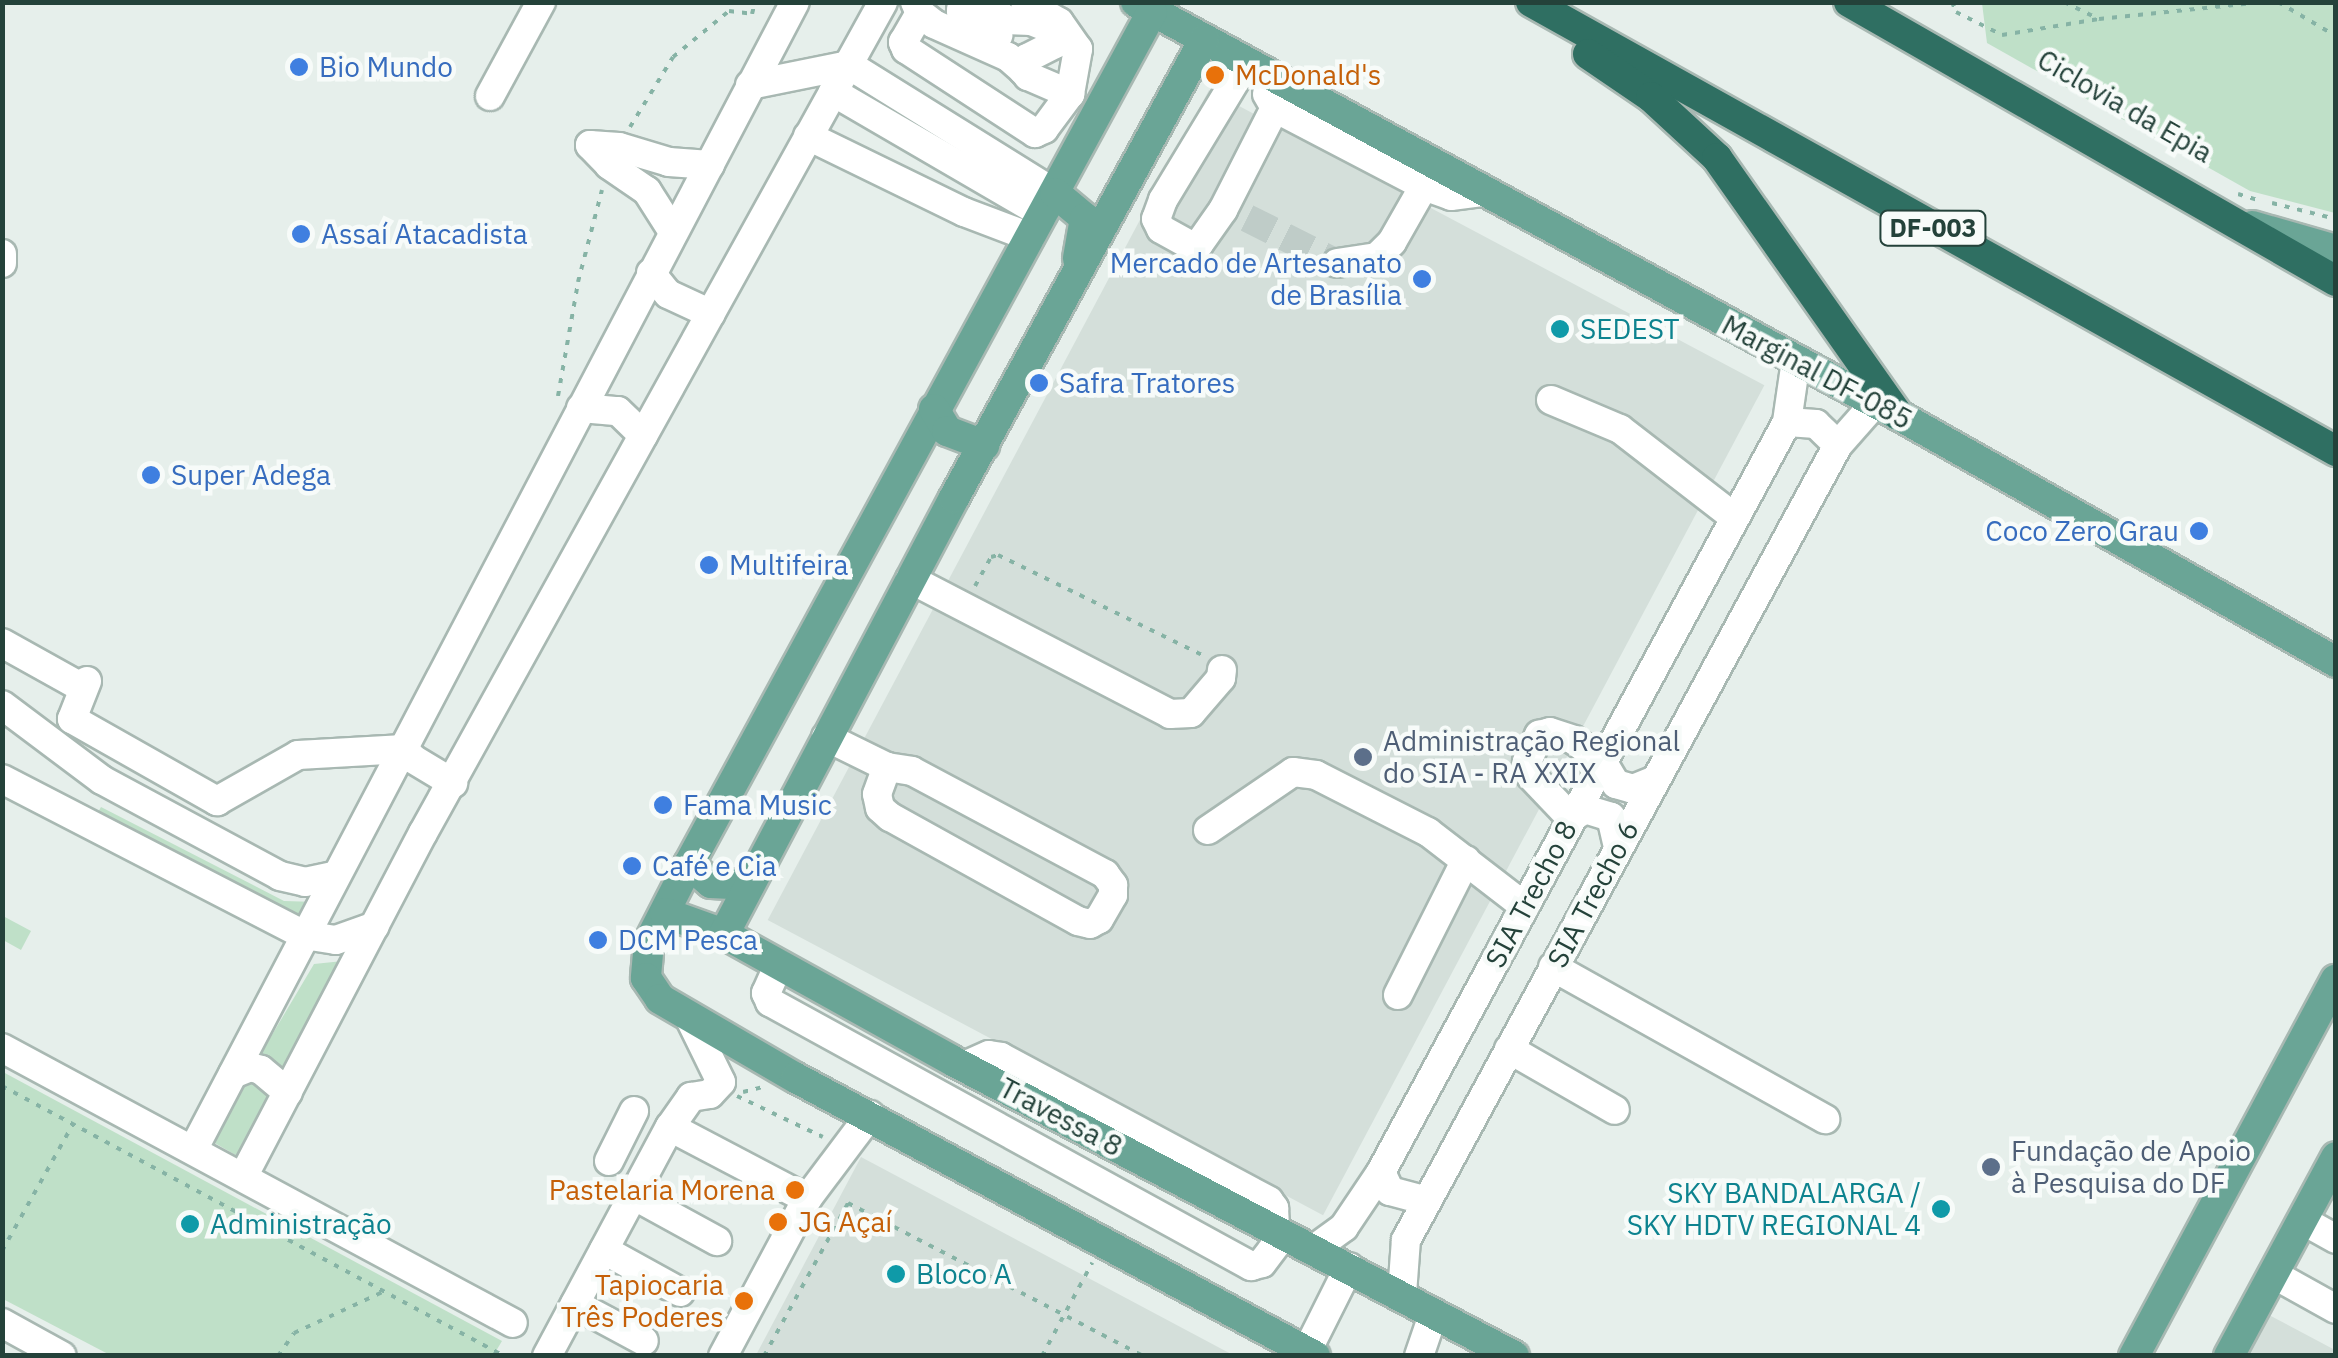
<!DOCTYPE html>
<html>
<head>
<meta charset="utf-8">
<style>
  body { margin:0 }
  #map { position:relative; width:2338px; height:1358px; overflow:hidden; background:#e6efeb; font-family:"IBM Plex Sans",sans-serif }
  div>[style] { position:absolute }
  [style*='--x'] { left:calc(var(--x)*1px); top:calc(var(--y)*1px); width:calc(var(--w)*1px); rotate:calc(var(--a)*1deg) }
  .built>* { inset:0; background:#d4dfda; transform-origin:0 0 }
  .green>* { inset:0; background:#bfe0c8 }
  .minor-tunnel>* { height:28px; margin-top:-14px; transform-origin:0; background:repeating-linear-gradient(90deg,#bfccc8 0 28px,transparent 0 42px) }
  .path>* { height:4px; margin-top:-2px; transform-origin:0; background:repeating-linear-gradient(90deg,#86b3a5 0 5px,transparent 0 13px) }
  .roads { filter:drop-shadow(2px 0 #a8b8b2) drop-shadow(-2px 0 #a8b8b2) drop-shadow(0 2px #a8b8b2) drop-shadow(0 -2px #a8b8b2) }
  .minor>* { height:28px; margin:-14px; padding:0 14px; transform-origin:14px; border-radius:14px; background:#fff }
  .major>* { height:30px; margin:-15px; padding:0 15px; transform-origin:15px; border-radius:15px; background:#6aa596 }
  .highway>* { height:30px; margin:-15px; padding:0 15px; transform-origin:15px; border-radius:15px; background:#2f6f62 }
  .dots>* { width:28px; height:28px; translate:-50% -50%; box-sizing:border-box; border:5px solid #f7fbf9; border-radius:50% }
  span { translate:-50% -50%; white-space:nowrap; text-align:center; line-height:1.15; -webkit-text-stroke:9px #f7fbf9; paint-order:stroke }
  .shield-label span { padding:2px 8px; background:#f7fbf9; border:2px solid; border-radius:8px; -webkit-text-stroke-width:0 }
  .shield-label { font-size:25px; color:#24423a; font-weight:700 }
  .shop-label { font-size:28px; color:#366cbe }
  .left { translate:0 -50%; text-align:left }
  .right { translate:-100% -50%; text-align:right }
  .food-label { font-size:28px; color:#c56008 }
  .street-label { font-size:28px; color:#24423a }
  .culture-label { font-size:28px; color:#0d838f }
  .service-label { font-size:28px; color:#4e5e75 }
  .frame { position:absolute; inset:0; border:5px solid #24423a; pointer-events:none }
</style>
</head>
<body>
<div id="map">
  <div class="built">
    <div style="left:1209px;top:90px;width:629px;height:940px;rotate:28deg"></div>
    <div style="clip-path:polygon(861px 1157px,1233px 1355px,756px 1355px)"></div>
    <div style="clip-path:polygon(2269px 1315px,2335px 1350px,2335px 1355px,2247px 1355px)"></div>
  </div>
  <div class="green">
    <div style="clip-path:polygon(1982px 3px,2335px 3px,2335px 213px,2250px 191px,1987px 43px)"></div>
    <div style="clip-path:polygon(101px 807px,284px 901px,317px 902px,301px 931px,93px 821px)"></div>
    <div style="clip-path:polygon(3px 916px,31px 931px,21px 950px,3px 940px)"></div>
    <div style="clip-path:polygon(343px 961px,289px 1058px,281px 1082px,253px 1067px,314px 964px)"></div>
    <div style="clip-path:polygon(3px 1072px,502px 1341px,493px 1356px,110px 1355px,3px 1299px)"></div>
    <div style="clip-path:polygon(255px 1083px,270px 1092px,271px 1102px,239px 1157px,213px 1142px,244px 1084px)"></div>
  </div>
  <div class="minor-tunnel">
    <div style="--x:1247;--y:218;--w:101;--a:26.6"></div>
  </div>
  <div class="path">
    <div style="--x:1952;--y:2;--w:11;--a:68"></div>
    <div style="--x:1956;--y:12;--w:51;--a:26.6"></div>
    <div style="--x:2002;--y:35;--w:98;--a:-9.4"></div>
    <div style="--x:2064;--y:2;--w:39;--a:26"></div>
    <div style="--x:2099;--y:19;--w:165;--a:-5.9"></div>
    <div style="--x:2278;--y:2;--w:67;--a:30.4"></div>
    <div style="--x:630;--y:127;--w:82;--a:-58.4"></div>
    <div style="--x:673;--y:57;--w:72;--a:-39.4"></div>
    <div style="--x:729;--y:11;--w:23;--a:7"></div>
    <div style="--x:752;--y:14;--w:12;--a:-76"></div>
    <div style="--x:2238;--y:194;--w:21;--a:17"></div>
    <div style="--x:2272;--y:203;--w:66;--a:14"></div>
    <div style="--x:558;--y:396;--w:116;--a:-80"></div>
    <div style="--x:578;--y:282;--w:95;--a:-75.4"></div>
    <div style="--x:975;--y:586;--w:33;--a:-61"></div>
    <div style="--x:991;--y:557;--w:7;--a:-16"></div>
    <div style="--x:998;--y:555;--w:229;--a:26.1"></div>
    <div style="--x:2;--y:825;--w:2;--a:27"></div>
    <div style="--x:2;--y:1086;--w:570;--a:28.27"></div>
    <div style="--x:743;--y:1092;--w:21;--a:-14"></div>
    <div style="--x:737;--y:1096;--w:95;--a:25.5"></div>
    <div style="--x:2;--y:1251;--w:145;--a:-60.8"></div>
    <div style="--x:278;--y:1356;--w:28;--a:-55"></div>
    <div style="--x:294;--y:1333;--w:100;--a:-24.8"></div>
    <div style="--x:764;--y:1356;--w:175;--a:-61.2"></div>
    <div style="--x:848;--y:1203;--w:332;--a:27.4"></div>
    <div style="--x:1042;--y:1356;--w:106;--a:-61.7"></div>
  </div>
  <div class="roads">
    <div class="minor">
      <div style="--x:915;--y:2;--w:12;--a:66"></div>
      <div style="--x:920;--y:13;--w:18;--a:38"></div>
      <div style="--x:934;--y:24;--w:81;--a:24"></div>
      <div style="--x:1008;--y:57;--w:20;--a:41"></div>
      <div style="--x:962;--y:2;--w:9;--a:96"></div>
      <div style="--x:961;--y:11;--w:16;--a:50"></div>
      <div style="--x:971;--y:23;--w:30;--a:24"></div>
      <div style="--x:986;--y:2;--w:26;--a:43"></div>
      <div style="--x:1005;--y:20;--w:26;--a:2"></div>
      <div style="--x:1031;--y:21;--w:19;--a:21"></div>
      <div style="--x:1049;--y:28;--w:17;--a:69"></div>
      <div style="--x:1055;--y:44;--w:31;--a:153"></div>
      <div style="--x:1027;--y:58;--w:13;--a:108"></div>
      <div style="--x:1023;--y:70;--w:8;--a:50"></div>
      <div style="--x:1028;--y:76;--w:46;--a:23.2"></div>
      <div style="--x:920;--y:13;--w:34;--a:120"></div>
      <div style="--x:903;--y:42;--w:8;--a:67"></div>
      <div style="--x:906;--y:49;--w:154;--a:33.1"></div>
      <div style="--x:1035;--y:133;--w:10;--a:-24"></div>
      <div style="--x:1044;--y:129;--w:44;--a:-53.4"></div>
      <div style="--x:1070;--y:94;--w:46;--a:-79.9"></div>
      <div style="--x:1078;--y:49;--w:33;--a:-125"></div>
      <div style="--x:1059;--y:22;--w:39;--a:-150"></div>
      <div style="--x:1246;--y:63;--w:160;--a:121.2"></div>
      <div style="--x:1163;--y:200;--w:20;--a:110"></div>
      <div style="--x:1156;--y:219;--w:11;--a:63"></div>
      <div style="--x:1161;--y:229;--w:31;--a:29"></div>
      <div style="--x:1188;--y:244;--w:11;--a:0"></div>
      <div style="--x:1199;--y:244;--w:42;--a:-54.8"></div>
      <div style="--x:1223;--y:210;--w:114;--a:-63"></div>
      <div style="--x:750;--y:85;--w:101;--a:-11.4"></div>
      <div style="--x:849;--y:65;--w:243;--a:31.9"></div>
      <div style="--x:833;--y:92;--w:243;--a:30.2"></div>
      <div style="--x:1267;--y:94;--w:16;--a:60"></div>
      <div style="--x:1275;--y:108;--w:168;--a:27.6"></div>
      <div style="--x:1424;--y:186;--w:29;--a:20"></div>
      <div style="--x:1451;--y:196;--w:33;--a:-7"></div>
      <div style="--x:490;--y:96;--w:107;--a:-61.5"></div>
      <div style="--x:808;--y:136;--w:174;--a:26"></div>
      <div style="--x:964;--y:212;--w:71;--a:20.7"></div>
      <div style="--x:590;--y:145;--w:29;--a:4"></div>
      <div style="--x:619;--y:147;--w:52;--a:16.7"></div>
      <div style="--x:669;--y:162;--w:41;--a:4.2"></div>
      <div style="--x:590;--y:145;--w:28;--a:46"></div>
      <div style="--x:609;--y:165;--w:46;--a:34.4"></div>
      <div style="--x:647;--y:191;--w:49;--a:57.6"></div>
      <div style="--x:2;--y:254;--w:9;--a:90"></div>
      <div style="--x:1337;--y:263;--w:40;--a:-8.5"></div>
      <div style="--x:1377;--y:257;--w:21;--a:-45"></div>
      <div style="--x:1392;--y:242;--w:64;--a:-60.3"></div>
      <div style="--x:651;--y:273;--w:27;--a:51"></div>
      <div style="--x:668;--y:294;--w:47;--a:24.9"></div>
      <div style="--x:1551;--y:400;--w:75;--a:22.8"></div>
      <div style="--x:1620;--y:429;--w:145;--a:37.7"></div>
      <div style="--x:581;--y:408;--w:37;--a:5"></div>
      <div style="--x:618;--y:411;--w:35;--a:44"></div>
      <div style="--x:1787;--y:422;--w:29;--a:4"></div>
      <div style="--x:1816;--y:424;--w:30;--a:44"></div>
      <div style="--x:910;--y:579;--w:293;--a:27.4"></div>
      <div style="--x:1170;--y:714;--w:21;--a:-3"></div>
      <div style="--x:1191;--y:713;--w:46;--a:-49.4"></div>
      <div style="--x:1221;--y:678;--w:8;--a:-83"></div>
      <div style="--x:2;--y:643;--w:93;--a:29.1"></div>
      <div style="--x:87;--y:681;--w:41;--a:111.5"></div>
      <div style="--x:72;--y:719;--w:167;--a:29.5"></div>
      <div style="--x:217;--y:801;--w:93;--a:-29.6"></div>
      <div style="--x:298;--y:755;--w:106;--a:-3.2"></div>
      <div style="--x:2;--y:705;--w:125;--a:36.9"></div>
      <div style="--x:102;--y:780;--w:202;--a:28.3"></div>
      <div style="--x:280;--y:876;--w:26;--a:13"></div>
      <div style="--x:305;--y:882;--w:30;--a:-12"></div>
      <div style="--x:826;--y:737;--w:68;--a:26.2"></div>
      <div style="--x:887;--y:767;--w:25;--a:9"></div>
      <div style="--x:912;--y:771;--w:219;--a:28.1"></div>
      <div style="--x:1105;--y:874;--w:14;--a:54"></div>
      <div style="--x:1113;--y:885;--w:10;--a:90"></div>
      <div style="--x:1113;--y:895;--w:28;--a:120"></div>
      <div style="--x:1099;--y:919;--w:10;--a:151"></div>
      <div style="--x:1090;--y:924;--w:12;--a:-166"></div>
      <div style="--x:1078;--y:921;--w:215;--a:-151"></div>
      <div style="--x:890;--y:817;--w:13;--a:-138"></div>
      <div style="--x:880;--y:808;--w:14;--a:-102"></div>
      <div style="--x:877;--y:794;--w:29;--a:-70"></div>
      <div style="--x:404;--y:749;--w:13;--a:48"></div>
      <div style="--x:413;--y:759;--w:47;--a:31"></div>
      <div style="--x:2;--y:779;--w:340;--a:27.3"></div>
      <div style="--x:304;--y:935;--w:32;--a:9"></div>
      <div style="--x:336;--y:940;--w:41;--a:-19.7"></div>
      <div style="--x:1208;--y:830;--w:103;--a:-34.3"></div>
      <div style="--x:1293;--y:772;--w:23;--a:7"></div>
      <div style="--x:1316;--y:775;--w:126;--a:27"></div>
      <div style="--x:1428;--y:832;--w:121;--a:37.6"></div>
      <div style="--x:1618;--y:847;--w:31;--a:-103"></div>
      <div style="--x:1611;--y:817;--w:27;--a:-163"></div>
      <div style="--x:1585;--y:809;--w:17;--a:147"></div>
      <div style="--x:1571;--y:818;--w:58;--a:-133.6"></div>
      <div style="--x:1531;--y:776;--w:15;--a:-106"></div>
      <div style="--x:1527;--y:762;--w:30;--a:-66"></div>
      <div style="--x:1539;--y:735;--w:11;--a:-15"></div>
      <div style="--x:1550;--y:732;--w:25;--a:18"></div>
      <div style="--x:1574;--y:740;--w:35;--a:37"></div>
      <div style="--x:1602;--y:761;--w:27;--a:59"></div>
      <div style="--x:1616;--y:784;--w:18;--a:16"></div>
      <div style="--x:1633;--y:789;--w:22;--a:-22"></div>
      <div style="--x:779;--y:964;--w:32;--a:114"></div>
      <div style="--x:766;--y:993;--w:10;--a:66"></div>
      <div style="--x:770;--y:1002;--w:549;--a:28.76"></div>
      <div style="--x:1251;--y:1266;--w:11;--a:-15"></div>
      <div style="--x:1262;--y:1263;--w:36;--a:-53"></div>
      <div style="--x:1553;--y:967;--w:312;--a:29.2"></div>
      <div style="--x:1398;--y:995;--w:151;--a:-63.3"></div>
      <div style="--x:2;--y:1048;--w:580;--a:28.29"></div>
      <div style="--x:1509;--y:1049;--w:122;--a:29.9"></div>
      <div style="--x:964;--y:1066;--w:27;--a:-24"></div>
      <div style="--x:989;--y:1055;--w:12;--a:9"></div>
      <div style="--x:1001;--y:1057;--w:304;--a:28.2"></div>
      <div style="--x:1269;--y:1201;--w:9;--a:54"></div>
      <div style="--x:1274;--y:1208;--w:21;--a:87"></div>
      <div style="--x:233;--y:1074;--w:18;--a:-22"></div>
      <div style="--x:250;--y:1067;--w:11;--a:15"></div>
      <div style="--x:261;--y:1070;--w:35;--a:40"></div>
      <div style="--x:670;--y:1127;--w:155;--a:27.7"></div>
      <div style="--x:193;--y:1150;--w:1296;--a:-62.33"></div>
      <div style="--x:609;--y:1161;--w:56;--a:-63.4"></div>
      <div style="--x:1381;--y:1172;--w:21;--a:65"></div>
      <div style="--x:1390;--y:1191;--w:38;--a:15"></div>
      <div style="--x:243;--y:1177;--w:388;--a:-62.4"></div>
      <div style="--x:423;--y:833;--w:950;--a:-61.03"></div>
      <div style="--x:633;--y:1195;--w:96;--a:28.7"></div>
      <div style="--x:2302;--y:1220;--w:39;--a:29"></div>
      <div style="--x:1314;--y:1249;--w:37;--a:-36"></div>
      <div style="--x:1344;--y:1227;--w:66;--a:-56.1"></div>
      <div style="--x:1381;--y:1172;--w:853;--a:-61.57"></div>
      <div style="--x:1787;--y:422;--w:63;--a:-81.7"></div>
      <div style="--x:604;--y:1250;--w:87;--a:28.9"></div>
      <div style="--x:2273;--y:1274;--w:72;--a:29.1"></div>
      <div style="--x:1402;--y:1294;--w:54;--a:-85.8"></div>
      <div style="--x:1406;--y:1240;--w:905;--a:-61.48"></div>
      <div style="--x:1838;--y:445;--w:56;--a:-48.6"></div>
      <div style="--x:575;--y:1304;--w:78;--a:28.2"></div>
      <div style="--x:2;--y:1323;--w:68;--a:28.8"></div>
      <div style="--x:1307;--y:1351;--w:94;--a:-63.4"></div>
      <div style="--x:547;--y:1356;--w:260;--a:-61.8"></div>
      <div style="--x:670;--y:1127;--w:37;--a:-55"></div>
      <div style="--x:691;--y:1097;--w:19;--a:-9"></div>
      <div style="--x:710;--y:1094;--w:16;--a:-47"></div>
      <div style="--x:721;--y:1082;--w:72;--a:-116.2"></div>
      <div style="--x:723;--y:1356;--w:178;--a:-61.9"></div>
      <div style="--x:807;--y:1199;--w:105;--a:-53.1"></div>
      <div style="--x:1419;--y:1356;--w:46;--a:-71.2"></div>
    </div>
    <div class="major">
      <div style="--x:1136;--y:2;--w:867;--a:28.46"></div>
      <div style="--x:1898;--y:415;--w:503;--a:29.42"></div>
      <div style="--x:1152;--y:12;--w:970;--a:118.52"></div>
      <div style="--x:689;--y:864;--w:88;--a:117.1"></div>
      <div style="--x:649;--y:942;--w:36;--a:95"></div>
      <div style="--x:646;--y:978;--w:25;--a:56"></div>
      <div style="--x:660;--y:999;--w:157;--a:30.2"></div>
      <div style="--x:796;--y:1078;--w:589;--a:28.18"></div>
      <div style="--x:1055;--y:193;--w:39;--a:40"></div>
      <div style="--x:1085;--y:218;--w:41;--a:99.9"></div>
      <div style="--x:2252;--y:226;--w:87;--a:15.9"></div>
      <div style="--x:934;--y:409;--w:26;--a:59"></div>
      <div style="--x:947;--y:431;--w:40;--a:21"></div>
      <div style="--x:689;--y:864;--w:29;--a:41"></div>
      <div style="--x:711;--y:883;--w:36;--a:3"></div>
      <div style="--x:665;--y:913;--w:63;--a:19.6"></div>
      <div style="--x:724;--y:934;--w:262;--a:29"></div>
      <div style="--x:953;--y:1061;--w:634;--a:27.74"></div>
      <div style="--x:724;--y:934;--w:493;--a:-62.2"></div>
      <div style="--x:954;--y:498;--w:522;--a:-61.37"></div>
      <div style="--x:2134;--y:1356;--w:427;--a:-61.8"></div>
      <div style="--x:2229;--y:1356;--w:226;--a:-61.7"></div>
    </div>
    <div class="highway">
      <div style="--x:1531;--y:2;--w:922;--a:29.15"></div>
      <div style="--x:1849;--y:2;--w:561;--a:29.81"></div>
      <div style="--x:1588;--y:54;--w:76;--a:34.3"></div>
      <div style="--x:1651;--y:97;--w:90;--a:42.7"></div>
      <div style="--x:1717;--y:158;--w:314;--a:54.8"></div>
    </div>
  </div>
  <div class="dots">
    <div style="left:299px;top:67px;background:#3f7fe0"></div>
    <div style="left:1215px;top:75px;background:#e8710a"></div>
    <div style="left:301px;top:234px;background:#3f7fe0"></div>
    <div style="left:1422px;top:279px;background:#3f7fe0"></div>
    <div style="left:1560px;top:329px;background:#0f9aa8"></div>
    <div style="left:1039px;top:383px;background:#3f7fe0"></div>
    <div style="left:151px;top:475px;background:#3f7fe0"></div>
    <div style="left:2199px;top:531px;background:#3f7fe0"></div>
    <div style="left:709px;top:565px;background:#3f7fe0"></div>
    <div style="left:1363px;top:757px;background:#5c6f8a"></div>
    <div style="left:663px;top:805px;background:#3f7fe0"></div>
    <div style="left:632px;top:866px;background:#3f7fe0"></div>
    <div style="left:598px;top:940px;background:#3f7fe0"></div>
    <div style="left:1991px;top:1167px;background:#5c6f8a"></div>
    <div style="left:795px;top:1190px;background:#e8710a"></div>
    <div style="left:1941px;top:1209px;background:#0f9aa8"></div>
    <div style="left:778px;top:1222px;background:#e8710a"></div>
    <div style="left:190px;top:1224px;background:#0f9aa8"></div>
    <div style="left:896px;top:1274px;background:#0f9aa8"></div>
    <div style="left:744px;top:1301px;background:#e8710a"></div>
  </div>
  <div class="shield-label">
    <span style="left:1933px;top:228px">DF-003</span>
  </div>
  <div class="shop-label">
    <span class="left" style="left:319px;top:67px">Bio Mundo</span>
    <span class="left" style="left:321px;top:234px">Assaí Atacadista</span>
    <span class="right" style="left:1402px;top:279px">Mercado de Artesanato<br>de Brasília</span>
    <span class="left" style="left:1059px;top:383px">Safra Tratores</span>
    <span class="left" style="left:171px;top:475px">Super Adega</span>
    <span class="right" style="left:2179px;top:531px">Coco Zero Grau</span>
    <span class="left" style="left:729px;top:565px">Multifeira</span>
    <span class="left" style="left:683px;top:805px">Fama Music</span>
    <span class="left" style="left:652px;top:866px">Café e Cia</span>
    <span class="left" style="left:618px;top:940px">DCM Pesca</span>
  </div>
  <div class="food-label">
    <span class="left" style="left:1235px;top:75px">McDonald's</span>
    <span class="right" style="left:775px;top:1190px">Pastelaria Morena</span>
    <span class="left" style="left:798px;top:1222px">JG Açaí</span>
    <span class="right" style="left:724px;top:1301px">Tapiocaria<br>Três Poderes</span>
  </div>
  <div class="street-label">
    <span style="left:2125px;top:106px;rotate:30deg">Ciclovia da Epia</span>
    <span style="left:1817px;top:372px;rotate:28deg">Marginal DF-085</span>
    <span style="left:1531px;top:894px;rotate:-62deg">SIA Trecho 8</span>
    <span style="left:1593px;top:894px;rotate:-62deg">SIA Trecho 6</span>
    <span style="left:1061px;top:1117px;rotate:28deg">Travessa 8</span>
  </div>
  <div class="culture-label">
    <span class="left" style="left:1580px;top:329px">SEDEST</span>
    <span class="right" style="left:1921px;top:1209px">SKY BANDALARGA /<br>SKY HDTV REGIONAL 4</span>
    <span class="left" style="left:210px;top:1224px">Administração</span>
    <span class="left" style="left:916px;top:1274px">Bloco A</span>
  </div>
  <div class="service-label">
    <span class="left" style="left:1383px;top:757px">Administração Regional<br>do SIA - RA XXIX</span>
    <span class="left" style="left:2011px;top:1167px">Fundação de Apoio<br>à Pesquisa do DF</span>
  </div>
  <div class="frame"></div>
</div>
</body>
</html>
